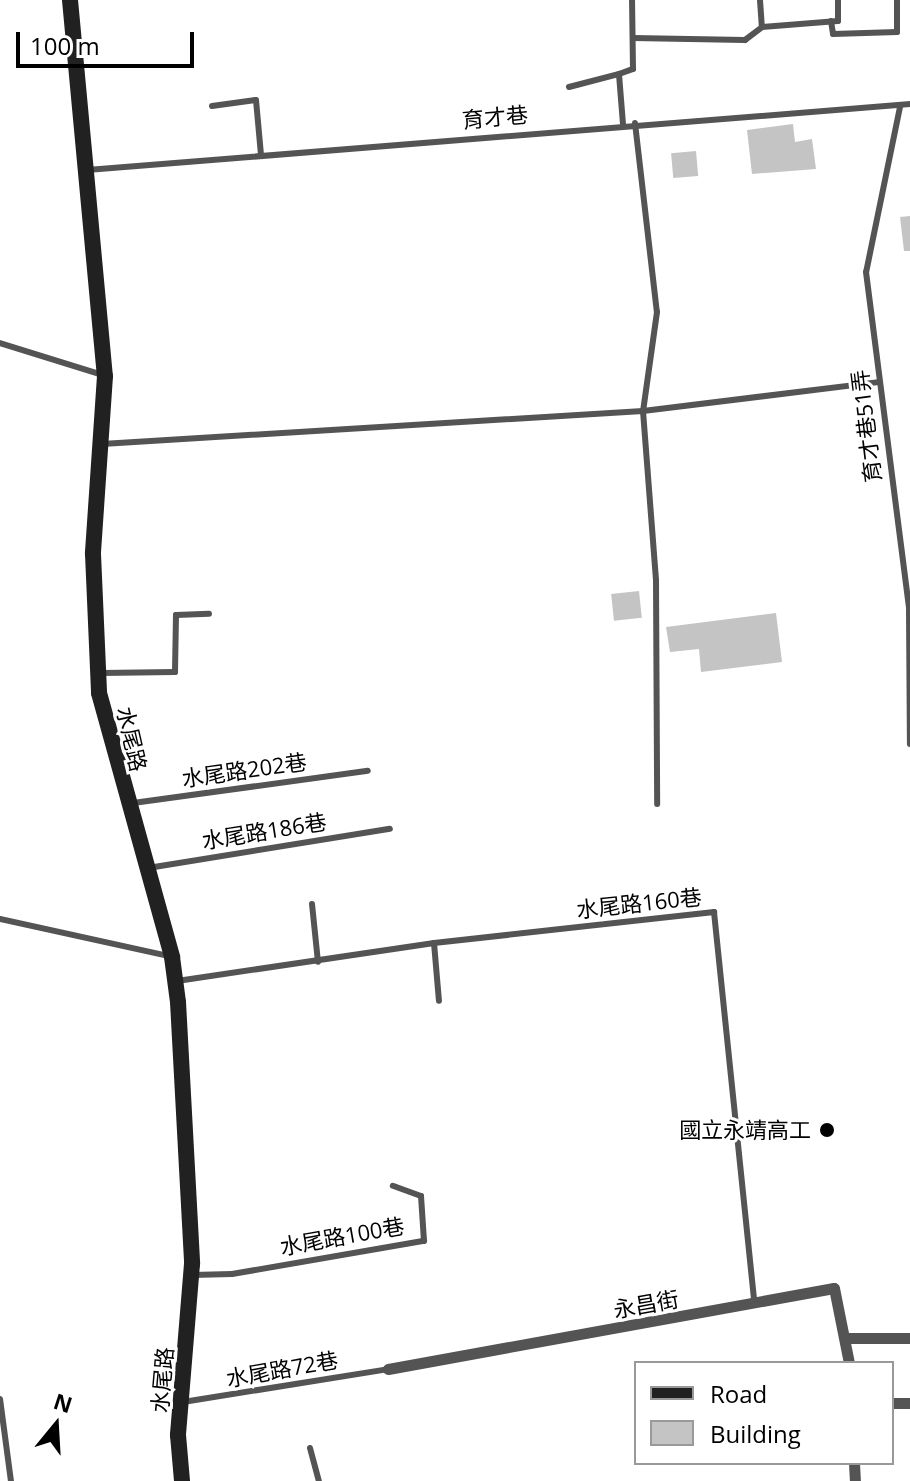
<!DOCTYPE html>
<html>
<head>
<meta charset="utf-8">
<style>
  body { margin:0 }
  #map { position:relative; width:910px; height:1481px; overflow:hidden; background:#fff; font-family:"Open Sans","Noto Sans TC",sans-serif }
  div>[style] { position:absolute }
  [style*='--x'] { left:calc(var(--x)*1px); top:calc(var(--y)*1px); width:calc(var(--w)*1px); rotate:calc(var(--a)*1deg) }
  .building>* { inset:0; background:#c4c4c4; transform-origin:0 0 }
  .lane>* { height:6px; margin:-3px; padding:0 3px; transform-origin:3px; border-radius:3px; background:#545454 }
  .street>* { height:11px; margin:-5.5px; padding:0 5.5px; transform-origin:5.5px; border-radius:5.5px; background:#545454 }
  .secondary>* { height:16px; margin:-8px; padding:0 8px; transform-origin:8px; border-radius:8px; background:#212121 }
  .dots>* { width:22px; height:22px; translate:-50% -50%; box-sizing:border-box; border:4px solid #fff; border-radius:50% }
  span { translate:-50% -50%; white-space:nowrap; text-align:center; line-height:1.15; -webkit-text-stroke:6px #fff; paint-order:stroke }
  .street-label { font-size:22px; color:#000 }
  .poi-label { font-size:22px; color:#000 }
  .right { translate:-100% -50%; text-align:right }
  .legend { position:absolute; left:634px; top:1361px; width:260px; height:104px; box-sizing:border-box; background:#fff; border:2px solid #999; margin:0; padding:10px 14px; list-style:none; font-size:24px; color:#000 }
  .legend li { display:flex; align-items:center; gap:16px; height:40px }
  .legend b { width:40px; border:2px solid #999 }
  .north { position:absolute; left:16px; top:1385px; width:80px; height:80px; -webkit-text-stroke:6px #fff; paint-order:stroke; rotate:18deg; font-size:22px; font-weight:700; line-height:32px; text-align:center; color:#000 }
  .north::after { content:''; display:block; margin:auto; width:28px; height:36px; background:#000; clip-path:polygon(50% 0,100% 100%,50% 72%,0 100%) }
  .scale { position:absolute; left:16px; top:32px; width:178px; height:36px; box-sizing:border-box; border:4px solid #000; border-top:0; padding-left:10px; font-size:24px; line-height:28px; white-space:nowrap; color:#000; -webkit-text-stroke:6px #fff; paint-order:stroke }
</style>
</head>
<body>
<div id="map">
  <div class="building">
    <div style="clip-path:polygon(793px 124px,795px 142px,812px 139px,816px 169px,752px 174px,747px 130px)"></div>
    <div style="left:696px;top:151px;width:25px;height:25px;rotate:85deg"></div>
    <div style="clip-path:polygon(910px 216px,910px 251px,904px 251px,900px 217px)"></div>
    <div style="left:639px;top:591px;width:27px;height:28px;rotate:84deg"></div>
    <div style="clip-path:polygon(776px 613px,782px 662px,701px 672px,699px 649px,670px 652px,666px 627px)"></div>
  </div>
  <div class="lane">
    <div style="--x:760;--y:0;--w:27;--a:86"></div>
    <div style="--x:831;--y:21;--w:13;--a:81"></div>
    <div style="--x:833;--y:34;--w:64;--a:-1.8"></div>
    <div style="--x:897;--y:32;--w:32;--a:-90"></div>
    <div style="--x:762;--y:27;--w:76;--a:-4.5"></div>
    <div style="--x:838;--y:21;--w:21;--a:-90"></div>
    <div style="--x:633;--y:38;--w:112;--a:1"></div>
    <div style="--x:745;--y:40;--w:21;--a:-37"></div>
    <div style="--x:569;--y:87;--w:52;--a:-14.6"></div>
    <div style="--x:212;--y:106;--w:44;--a:-7.8"></div>
    <div style="--x:256;--y:100;--w:55;--a:84.8"></div>
    <div style="--x:900;--y:107;--w:168;--a:101.6"></div>
    <div style="--x:866;--y:272;--w:341;--a:82.7"></div>
    <div style="--x:909;--y:610;--w:134;--a:89.6"></div>
    <div style="--x:635;--y:123;--w:190;--a:83.4"></div>
    <div style="--x:657;--y:312;--w:100;--a:98"></div>
    <div style="--x:643;--y:411;--w:170;--a:85.6"></div>
    <div style="--x:656;--y:581;--w:223;--a:89.7"></div>
    <div style="--x:623;--y:124;--w:50;--a:-94.6"></div>
    <div style="--x:619;--y:74;--w:15;--a:-20"></div>
    <div style="--x:633;--y:69;--w:69;--a:-90.8"></div>
    <div style="--x:87;--y:170;--w:826;--a:-4.58"></div>
    <div style="--x:0;--y:343;--w:108;--a:17.3"></div>
    <div style="--x:102;--y:444;--w:542;--a:-3.49"></div>
    <div style="--x:643;--y:411;--w:237;--a:-7"></div>
    <div style="--x:101;--y:673;--w:74;--a:-0.8"></div>
    <div style="--x:175;--y:672;--w:57;--a:-89"></div>
    <div style="--x:176;--y:615;--w:33;--a:-2"></div>
    <div style="--x:133;--y:803;--w:237;--a:-7.8"></div>
    <div style="--x:148;--y:868;--w:245;--a:-9.2"></div>
    <div style="--x:312;--y:904;--w:58;--a:84.1"></div>
    <div style="--x:0;--y:919;--w:172;--a:12.4"></div>
    <div style="--x:434;--y:943;--w:58;--a:85.1"></div>
    <div style="--x:177;--y:981;--w:260;--a:-8.4"></div>
    <div style="--x:434;--y:943;--w:282;--a:-6.3"></div>
    <div style="--x:714;--y:912;--w:392;--a:84.1"></div>
    <div style="--x:192;--y:1275;--w:40;--a:-1.4"></div>
    <div style="--x:232;--y:1274;--w:195;--a:-9.8"></div>
    <div style="--x:424;--y:1241;--w:45;--a:-93.8"></div>
    <div style="--x:421;--y:1196;--w:30;--a:-160"></div>
    <div style="--x:0;--y:1399;--w:83;--a:82.4"></div>
    <div style="--x:183;--y:1402;--w:208;--a:-9.1"></div>
    <div style="--x:310;--y:1448;--w:34;--a:75"></div>
  </div>
  <div class="street">
    <div style="--x:848;--y:1338;--w:62;--a:0"></div>
    <div style="--x:388;--y:1369;--w:453;--a:-10.3"></div>
    <div style="--x:834;--y:1288;--w:76;--a:78.7"></div>
    <div style="--x:892;--y:1403;--w:18;--a:0"></div>
    <div style="--x:854;--y:1463;--w:18;--a:87"></div>
  </div>
  <div class="secondary">
    <div style="--x:70;--y:0;--w:378;--a:84.7"></div>
    <div style="--x:105;--y:376;--w:178;--a:93.9"></div>
    <div style="--x:93;--y:554;--w:139;--a:87.5"></div>
    <div style="--x:99;--y:693;--w:274;--a:74.5"></div>
    <div style="--x:172;--y:957;--w:45;--a:82.4"></div>
    <div style="--x:178;--y:1002;--w:262;--a:86.9"></div>
    <div style="--x:192;--y:1264;--w:172;--a:94.7"></div>
    <div style="--x:178;--y:1435;--w:46;--a:85"></div>
  </div>
  <div class="dots">
    <div style="left:827px;top:1130px;background:#000"></div>
  </div>
  <div class="street-label">
    <span style="left:495px;top:117px;rotate:-5deg">育才巷</span>
    <span style="left:866px;top:426px;rotate:-97deg">育才巷51弄</span>
    <span style="left:132px;top:739px;rotate:77deg">水尾路</span>
    <span style="left:244px;top:770px;rotate:-8deg">水尾路202巷</span>
    <span style="left:264px;top:831px;rotate:-9deg">水尾路186巷</span>
    <span style="left:639px;top:903px;rotate:-6deg">水尾路160巷</span>
    <span style="left:342px;top:1236px;rotate:-10deg">水尾路100巷</span>
    <span style="left:646px;top:1304px;rotate:-10deg">永昌街</span>
    <span style="left:282px;top:1369px;rotate:-10deg">水尾路72巷</span>
    <span style="left:162px;top:1380px;rotate:-85deg">水尾路</span>
  </div>
  <div class="poi-label">
    <span class="right" style="left:811px;top:1130px">國立永靖高工</span>
  </div>
  <ul class="legend">
  <li><b style="height:10px;background:#212121"></b>Road</li>
  <li><b style="height:22px;background:#c4c4c4"></b>Building</li>
  </ul>
  <div class="north">N</div>
  <div class="scale">100 m</div>
</div>
</body>
</html>
